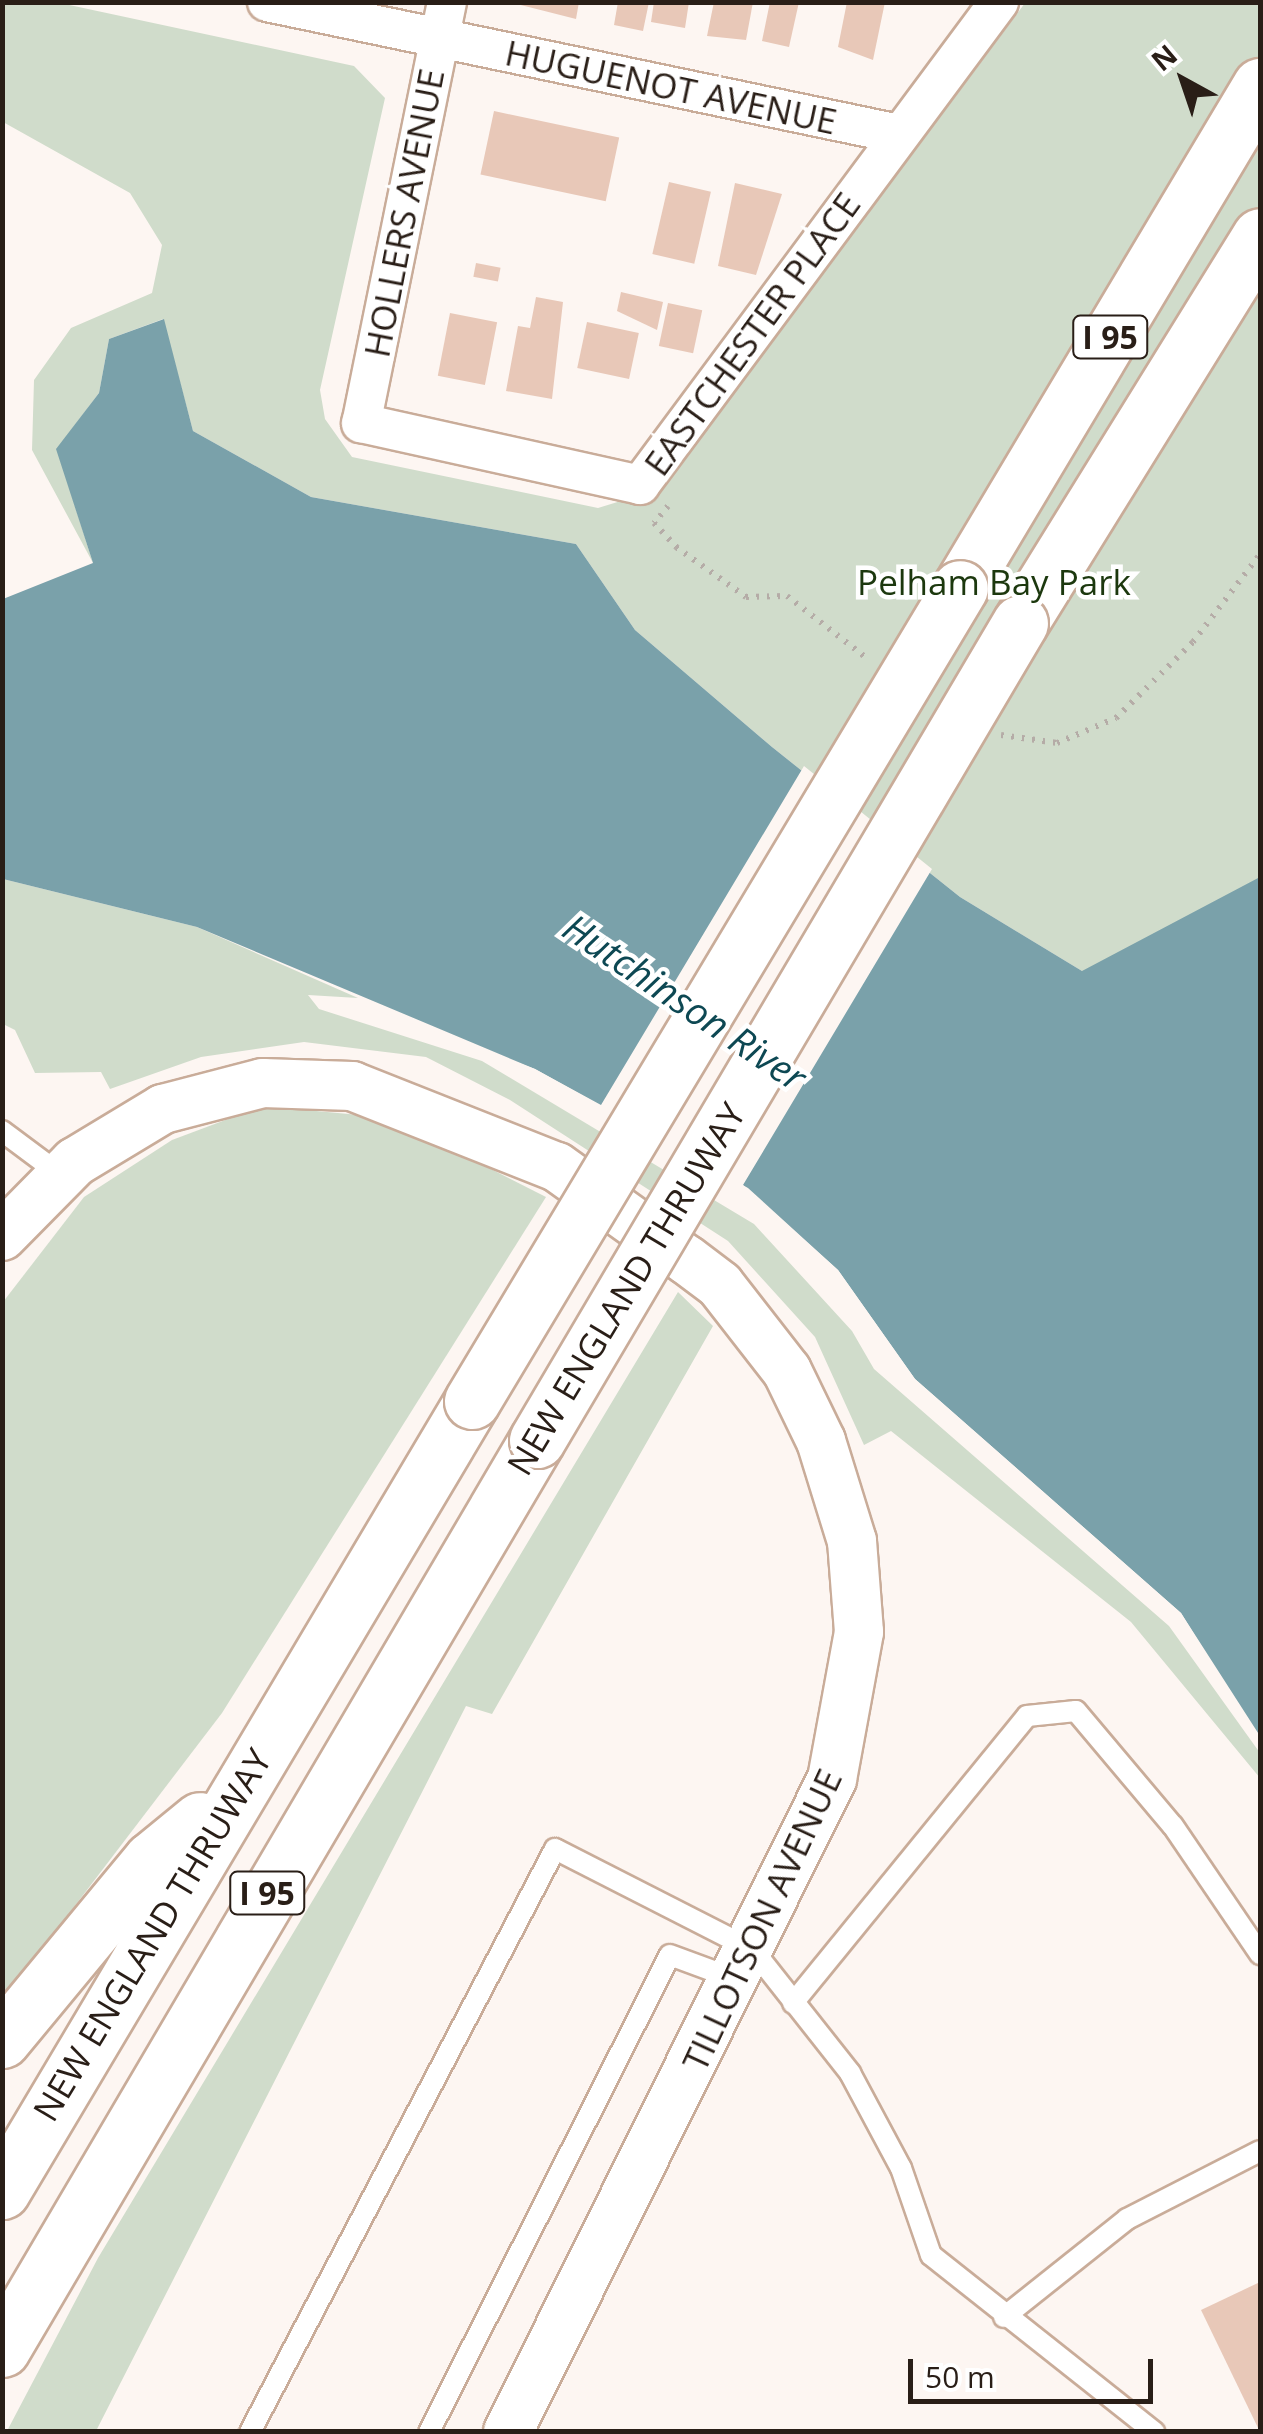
<!DOCTYPE html>
<html>
<head>
<meta charset="utf-8">
<style>
  body { margin:0 }
  #map { position:relative; width:1263px; height:2434px; overflow:hidden; background:#fdf6f2; font-family:"Open Sans",sans-serif }
  div>[style] { position:absolute }
  [style*='--x'] { left:calc(var(--x)*1px); top:calc(var(--y)*1px); width:calc(var(--w)*1px); rotate:calc(var(--a)*1deg) }
  .green>* { inset:0; background:#d0dccb }
  .water>* { inset:0; background:#7aa1aa }
  .pier>* { inset:0; background:#fdf6f2 }
  .building>* { inset:0; background:#e8c8b8; transform-origin:0 0 }
  .path>* { height:6px; margin-top:-3px; transform-origin:0; background:repeating-linear-gradient(90deg,#b5aca7 0 2.5px,transparent 0 10.5px) }
  .roads { filter:drop-shadow(2px 0 #c9ac99) drop-shadow(-2px 0 #c9ac99) drop-shadow(0 2px #c9ac99) drop-shadow(0 -2px #c9ac99) }
  .service>* { height:20px; margin:-10px; padding:0 10px; transform-origin:10px; border-radius:10px; background:#fff }
  .minor>* { height:38px; margin:-19px; padding:0 19px; transform-origin:19px; border-radius:19px; background:#fff }
  .tertiary>* { height:48px; margin:-24px; padding:0 24px; transform-origin:24px; border-radius:24px; background:#fff }
  .motorway>* { height:55px; margin:-27.5px; padding:0 27.5px; transform-origin:27.5px; border-radius:27.5px; background:#fff }
  .bridges { filter:drop-shadow(2px 0 #c9ac99) drop-shadow(-2px 0 #c9ac99) drop-shadow(0 2px #c9ac99) drop-shadow(0 -2px #c9ac99) }
  .motorway-bridge>* { height:55px; margin:-27.5px; padding:0 27.5px; transform-origin:27.5px; border-radius:27.5px; background:#fff }
  span { translate:-50% -50%; white-space:nowrap; text-align:center; line-height:1.15; -webkit-text-stroke:9px #fff; paint-order:stroke }
  .shield-label span { padding:2px 8px; background:#fff; border:2px solid; border-radius:8px; -webkit-text-stroke-width:0 }
  .shield-label { font-size:32px; color:#291e17; font-weight:700 }
  .street-label { font-size:35px; color:#291e17 }
  .park-label { font-size:35px; color:#1c380e }
  .water-label { font-size:38px; color:#0d4853; font-style:italic }
  .frame { position:absolute; inset:0; border:5px solid #291e17; pointer-events:none }
  .north { position:absolute; left:1133px; top:30px; width:100px; height:100px; -webkit-text-stroke:8px #fff; paint-order:stroke; rotate:320deg; font-size:28px; font-weight:700; line-height:40px; text-align:center; color:#291e17 }
  .north::after { content:''; display:block; margin:auto; width:35px; height:45px; background:#291e17; clip-path:polygon(50% 0,100% 100%,50% 72%,0 100%) }
  .scale { position:absolute; left:908px; top:2359px; width:245px; height:45px; box-sizing:border-box; border:5px solid #291e17; border-top:0; padding-left:12px; font-size:30px; line-height:35px; white-space:nowrap; color:#291e17; -webkit-text-stroke:8px #fff; paint-order:stroke }
</style>
</head>
<body>
<div id="map">
  <div class="green">
    <div style="clip-path:polygon(3px 3px,60px 3px,354px 66px,385px 98px,320px 390px,325px 419px,352px 457px,598px 508px,663px 488px,1025px 3px,1260px 3px,1260px 1238px,1082px 971px,960px 897px,772px 747px,635px 630px,576px 544px,311px 497px,193px 431px,163px 319px,109px 339px,99px 393px,57px 449px,93px 563px,32px 450px,34px 380px,71px 328px,152px 293px,162px 245px,130px 193px,3px 122px)"></div>
    <div style="clip-path:polygon(3px 879px,197px 927px,358px 998px,308px 995px,319px 1009px,482px 1061px,754px 1224px,852px 1331px,874px 1369px,1169px 1626px,1260px 1753px,1260px 1778px,1131px 1622px,891px 1431px,864px 1445px,815px 1337px,728px 1241px,510px 1100px,426px 1057px,304px 1042px,201px 1057px,110px 1089px,101px 1072px,35px 1073px,15px 1030px,3px 1024px)"></div>
    <div style="clip-path:polygon(263px 1106px,391px 1118px,546px 1197px,222px 1713px,3px 2000px,3px 1302px,84px 1197px,172px 1140px)"></div>
    <div style="clip-path:polygon(678px 1292px,713px 1326px,492px 1714px,466px 1706px,96px 2431px,7px 2431px,98px 2258px)"></div>
  </div>
  <div class="water">
    <div style="clip-path:polygon(164px 319px,193px 431px,311px 497px,576px 544px,635px 630px,772px 747px,960px 897px,1082px 971px,1260px 877px,1260px 1736px,1181px 1613px,915px 1379px,838px 1270px,748px 1188px,535px 1069px,197px 927px,3px 879px,3px 599px,93px 563px,56px 449px,99px 393px,109px 339px)"></div>
  </div>
  <div class="pier">
    <div style="clip-path:polygon(804px 766px,932px 869px,743px 1185px,838px 1270px,915px 1379px,1181px 1613px,1260px 1741px,1178px 1617px,912px 1383px,834px 1273px,745px 1192px,533px 1073px,343px 997px,535px 1069px,601px 1105px)"></div>
  </div>
  <div class="building">
    <div style="clip-path:polygon(509px 2px,579px 2px,576px 19px)"></div>
    <div style="clip-path:polygon(618px 2px,649px 2px,643px 31px,614px 25px)"></div>
    <div style="clip-path:polygon(654px 2px,689px 2px,685px 28px,651px 22px)"></div>
    <div style="clip-path:polygon(714px 2px,753px 2px,746px 40px,707px 36px)"></div>
    <div style="clip-path:polygon(770px 2px,799px 2px,789px 47px,762px 41px)"></div>
    <div style="clip-path:polygon(847px 2px,885px 2px,873px 60px,838px 47px)"></div>
    <div style="left:494px;top:111px;width:128px;height:65px;rotate:12deg"></div>
    <div style="left:669px;top:182px;width:43px;height:74px;rotate:13deg"></div>
    <div style="clip-path:polygon(735px 183px,782px 194px,756px 275px,718px 266px)"></div>
    <div style="left:476px;top:263px;width:25px;height:14px;rotate:11deg"></div>
    <div style="clip-path:polygon(621px 292px,663px 302px,657px 330px,617px 311px)"></div>
    <div style="clip-path:polygon(536px 297px,563px 302px,552px 399px,506px 391px,518px 326px,530px 328px)"></div>
    <div style="left:668px;top:303px;width:35px;height:44px;rotate:12deg"></div>
    <div style="left:450px;top:313px;width:48px;height:64px;rotate:11deg"></div>
    <div style="left:587px;top:322px;width:53px;height:47px;rotate:12deg"></div>
    <div style="clip-path:polygon(1260px 2282px,1260px 2432px,1201px 2310px)"></div>
  </div>
  <div class="path">
    <div style="--x:668;--y:506;--w:22;--a:129"></div>
    <div style="--x:654;--y:523;--w:33;--a:47"></div>
    <div style="--x:676;--y:547;--w:86;--a:35.5"></div>
    <div style="--x:746;--y:597;--w:41;--a:-1.4"></div>
    <div style="--x:787;--y:596;--w:103;--a:37.9"></div>
    <div style="--x:1001;--y:735;--w:57;--a:8.1"></div>
    <div style="--x:1057;--y:743;--w:64;--a:-23"></div>
    <div style="--x:1116;--y:718;--w:108;--a:-44.6"></div>
    <div style="--x:1193;--y:642;--w:111;--a:-52.7"></div>
  </div>
  <div class="roads">
    <div class="service">
      <div style="--x:2;--y:1131;--w:74;--a:36.7"></div>
      <div style="--x:793;--y:2003;--w:370;--a:-50.8"></div>
      <div style="--x:1027;--y:1716;--w:49;--a:-5.8"></div>
      <div style="--x:1076;--y:1711;--w:150;--a:49.9"></div>
      <div style="--x:1173;--y:1826;--w:155;--a:55.8"></div>
      <div style="--x:1004;--y:2317;--w:157;--a:-38.5"></div>
      <div style="--x:1127;--y:2219;--w:149;--a:-27.1"></div>
      <div style="--x:250;--y:2432;--w:658;--a:-62.38"></div>
      <div style="--x:555;--y:1849;--w:222;--a:27"></div>
      <div style="--x:753;--y:1950;--w:157;--a:51.7"></div>
      <div style="--x:850;--y:2073;--w:108;--a:61.8"></div>
      <div style="--x:901;--y:2168;--w:92;--a:71"></div>
      <div style="--x:931;--y:2255;--w:285;--a:38.4"></div>
      <div style="--x:429;--y:2432;--w:534;--a:-63.2"></div>
      <div style="--x:670;--y:1955;--w:69;--a:20.3"></div>
    </div>
    <div class="minor">
      <div style="--x:267;--y:2;--w:646;--a:11.8"></div>
      <div style="--x:447;--y:2;--w:430;--a:101.5"></div>
      <div style="--x:361;--y:423;--w:286;--a:12.5"></div>
      <div style="--x:640;--y:485;--w:602;--a:-53.38"></div>
    </div>
    <div class="tertiary">
      <div style="--x:2;--y:1236;--w:104;--a:-45.4"></div>
      <div style="--x:75;--y:1162;--w:103;--a:-31.1"></div>
      <div style="--x:163;--y:1109;--w:103;--a:-14.6"></div>
      <div style="--x:263;--y:1083;--w:89;--a:1.9"></div>
      <div style="--x:352;--y:1086;--w:220;--a:21.6"></div>
      <div style="--x:557;--y:1167;--w:160;--a:35.6"></div>
      <div style="--x:687;--y:1260;--w:41;--a:37.1"></div>
      <div style="--x:720;--y:1285;--w:109;--a:52.1"></div>
      <div style="--x:787;--y:1371;--w:78;--a:64.1"></div>
      <div style="--x:821;--y:1441;--w:105;--a:72.8"></div>
      <div style="--x:852;--y:1541;--w:91;--a:85.6"></div>
      <div style="--x:859;--y:1632;--w:149;--a:100.4"></div>
      <div style="--x:832;--y:1779;--w:729;--a:116.39"></div>
    </div>
    <div class="motorway">
      <div style="--x:960;--y:588;--w:585;--a:-59.14"></div>
      <div style="--x:1020;--y:623;--w:455;--a:-58.2"></div>
      <div style="--x:2;--y:2040;--w:234;--a:-50.4"></div>
      <div style="--x:151;--y:1860;--w:63;--a:-39.2"></div>
      <div style="--x:2;--y:2191;--w:919;--a:-59.25"></div>
      <div style="--x:2;--y:2349;--w:1055;--a:-59.52"></div>
    </div>
  </div>
  <div class="bridges">
    <div class="motorway-bridge">
      <div style="--x:472;--y:1401;--w:948;--a:-59.03"></div>
      <div style="--x:537;--y:1440;--w:949;--a:-59.41"></div>
    </div>
  </div>
  <div class="shield-label">
    <span style="left:1110px;top:337px">I 95</span>
    <span style="left:267px;top:1893px">I 95</span>
  </div>
  <div class="street-label">
    <span style="left:671px;top:87px;rotate:12deg">HUGUENOT AVENUE</span>
    <span style="left:404px;top:213px;rotate:-79deg">HOLLERS AVENUE</span>
    <span style="left:752px;top:334px;rotate:-54deg">EASTCHESTER PLACE</span>
    <span style="left:626px;top:1289px;rotate:-59deg">NEW ENGLAND THRUWAY</span>
    <span style="left:762px;top:1920px;rotate:-65deg">TILLOTSON AVENUE</span>
    <span style="left:152px;top:1935px;rotate:-59deg">NEW ENGLAND THRUWAY</span>
  </div>
  <div class="park-label">
    <span style="left:994px;top:582px">Pelham Bay Park</span>
  </div>
  <div class="water-label">
    <span style="left:685px;top:1002px;rotate:34deg">Hutchinson River</span>
  </div>
  <div class="frame"></div>
  <div class="north">N</div>
  <div class="scale">50 m</div>
</div>
</body>
</html>
